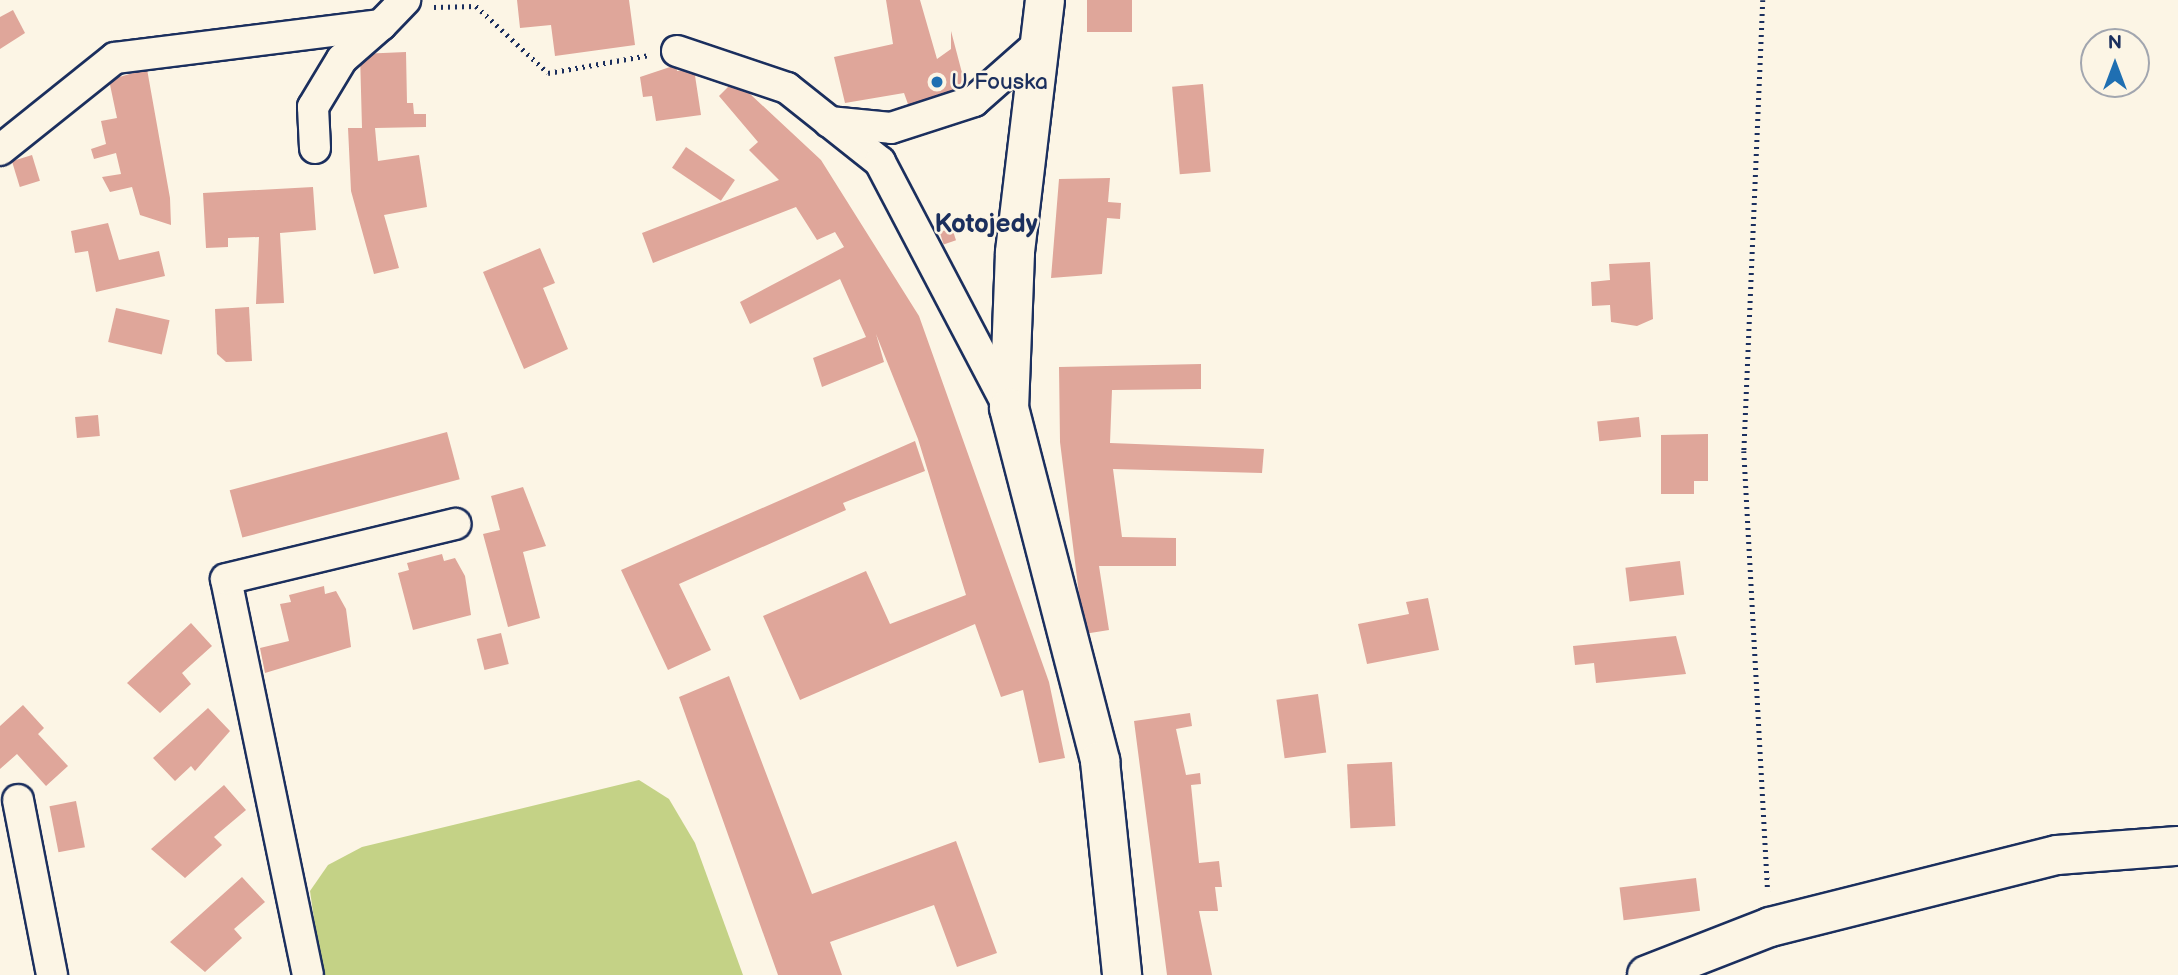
<!DOCTYPE html>
<html>
<head>
<meta charset="utf-8">
<style>
  body { margin:0 }
  #map { position:relative; width:2178px; height:975px; overflow:hidden; background:#fcf5e5; font-family:"Balsamiq Sans",sans-serif }
  div>[style] { position:absolute }
  [style*='--x'] { left:calc(var(--x)*1px); top:calc(var(--y)*1px); width:calc(var(--w)*1px); rotate:calc(var(--a)*1deg) }
  .green>* { inset:0; background:#c4d286 }
  .building>* { inset:0; background:#dfa69a; transform-origin:0 0 }
  .path>* { height:4.5px; margin-top:-2.25px; transform-origin:0; background:repeating-linear-gradient(90deg,#1b2f5e 0 2px,transparent 0 7px) }
  .roads { filter:drop-shadow(2px 0 #1b2f5e) drop-shadow(-2px 0 #1b2f5e) drop-shadow(0 2px #1b2f5e) drop-shadow(0 -2px #1b2f5e) }
  .minor>* { height:30px; margin:-15px; padding:0 15px; transform-origin:15px; border-radius:15px; background:#fcf5e5 }
  .secondary>* { height:38px; margin:-19px; padding:0 19px; transform-origin:19px; border-radius:19px; background:#fcf5e5 }
  .dots>* { width:19px; height:19px; translate:-50% -50%; box-sizing:border-box; border:4px solid #fcf5e5; border-radius:50% }
  span { translate:-50% -50%; white-space:nowrap; text-align:center; line-height:1.15; -webkit-text-stroke:5px #fcf5e5; paint-order:stroke }
  .poi-label { font-size:23px; color:#1b2f5e }
  .left { translate:0 -50%; text-align:left }
  .quarter-label { font-size:26px; color:#1b2f5e; font-weight:700 }
  .north { position:absolute; left:2080px; top:28px; width:70px; height:70px; box-sizing:border-box; background:#fcf5e5; border:2px solid #a2a6af; border-radius:50%; rotate:0deg; font-size:19px; font-weight:700; line-height:28px; text-align:center; color:#1b2f5e }
  .north::after { content:''; display:block; margin:auto; width:24px; height:32px; background:#1f6fb2; clip-path:polygon(50% 0,100% 100%,50% 72%,0 100%) }
</style>
</head>
<body>
<div id="map">
  <div class="green">
    <div style="clip-path:polygon(639px 780px,669px 799px,695px 843px,743px 975px,322px 975px,310px 891px,328px 865px,362px 847px)"></div>
  </div>
  <div class="building">
    <div style="clip-path:polygon(517px 0,629px 0,635px 45px,555px 56px,551px 25px,520px 28px)"></div>
    <div style="clip-path:polygon(886px 0,920px 0,937px 59px,951px 49px,951px 31px,966px 88px,909px 107px,904px 93px,845px 103px,834px 57px,893px 44px)"></div>
    <div style="left:1087px;top:0;width:45px;height:32px"></div>
    <div style="clip-path:polygon(13px 10px,25px 33px,0 49px,0 17px)"></div>
    <div style="clip-path:polygon(406px 52px,407px 103px,413px 103px,414px 114px,426px 114px,426px 127px,375px 128px,378px 161px,419px 155px,427px 207px,384px 215px,399px 268px,374px 274px,351px 191px,348px 128px,362px 128px,360px 54px)"></div>
    <div style="clip-path:polygon(676px 65px,677px 71px,694px 69px,701px 115px,656px 121px,652px 96px,643px 97px,640px 77px)"></div>
    <div style="clip-path:polygon(147px 69px,170px 198px,171px 225px,140px 215px,132px 187px,110px 192px,102px 177px,121px 174px,116px 153px,94px 159px,91px 149px,106px 144px,101px 121px,117px 118px,109px 80px)"></div>
    <div style="clip-path:polygon(735px 80px,821px 160px,919px 316px,1049px 682px,1065px 758px,1039px 763px,1023px 690px,1001px 697px,975px 624px,800px 700px,763px 616px,866px 571px,890px 624px,966px 595px,918px 439px,876px 334px,884px 362px,822px 387px,813px 358px,866px 337px,840px 279px,750px 324px,740px 302px,844px 247px,835px 232px,817px 240px,796px 207px,653px 263px,642px 233px,779px 180px,749px 150px,758px 142px,719px 96px)"></div>
    <div style="left:1203px;top:84px;width:88px;height:31px;rotate:85deg"></div>
    <div style="left:686px;top:147px;width:59px;height:25px;rotate:34deg"></div>
    <div style="left:32px;top:155px;width:27px;height:21px;rotate:73deg"></div>
    <div style="clip-path:polygon(1110px 178px,1108px 202px,1121px 203px,1120px 219px,1107px 218px,1102px 274px,1051px 278px,1059px 179px)"></div>
    <div style="clip-path:polygon(313px 187px,316px 230px,280px 233px,284px 303px,256px 304px,259px 237px,228px 238px,228px 247px,206px 248px,203px 193px)"></div>
    <div style="clip-path:polygon(108px 223px,119px 260px,159px 251px,165px 276px,96px 292px,88px 251px,75px 253px,71px 231px)"></div>
    <div style="left:952px;top:228px;width:13px;height:13px;rotate:72deg"></div>
    <div style="clip-path:polygon(540px 248px,555px 283px,543px 288px,568px 349px,524px 369px,483px 272px)"></div>
    <div style="clip-path:polygon(1650px 262px,1653px 319px,1637px 326px,1611px 322px,1610px 305px,1592px 306px,1591px 282px,1610px 280px,1609px 264px)"></div>
    <div style="clip-path:polygon(249px 307px,252px 361px,226px 362px,217px 354px,215px 309px)"></div>
    <div style="left:116px;top:308px;width:55px;height:35px;rotate:13deg"></div>
    <div style="clip-path:polygon(1201px 364px,1201px 389px,1112px 390px,1110px 443px,1264px 449px,1262px 473px,1113px 469px,1122px 537px,1176px 538px,1176px 566px,1099px 566px,1109px 630px,1084px 634px,1060px 442px,1059px 367px)"></div>
    <div style="left:98px;top:415px;width:21px;height:23px;rotate:85deg"></div>
    <div style="left:1639px;top:417px;width:20px;height:42px;rotate:84deg"></div>
    <div style="left:447px;top:432px;width:49px;height:225px;rotate:75deg"></div>
    <div style="clip-path:polygon(1708px 434px,1708px 481px,1694px 481px,1694px 494px,1661px 494px,1661px 435px)"></div>
    <div style="clip-path:polygon(915px 441px,925px 471px,843px 503px,846px 510px,679px 584px,711px 650px,668px 670px,621px 570px)"></div>
    <div style="clip-path:polygon(523px 487px,546px 546px,523px 552px,540px 618px,508px 627px,483px 534px,500px 530px,491px 496px)"></div>
    <div style="clip-path:polygon(442px 554px,444px 561px,455px 558px,465px 576px,471px 615px,413px 630px,398px 573px,409px 570px,407px 563px)"></div>
    <div style="left:1680px;top:561px;width:34px;height:55px;rotate:83deg"></div>
    <div style="clip-path:polygon(324px 586px,325px 594px,336px 591px,346px 609px,351px 647px,265px 673px,260px 648px,289px 641px,280px 604px,291px 602px,289px 595px)"></div>
    <div style="clip-path:polygon(1428px 598px,1439px 650px,1367px 664px,1358px 624px,1409px 614px,1406px 602px)"></div>
    <div style="clip-path:polygon(191px 623px,212px 646px,182px 673px,191px 684px,160px 713px,127px 683px)"></div>
    <div style="left:501px;top:633px;width:32px;height:25px;rotate:76deg"></div>
    <div style="clip-path:polygon(1676px 636px,1686px 674px,1596px 683px,1594px 663px,1575px 665px,1573px 646px)"></div>
    <div style="clip-path:polygon(729px 676px,812px 894px,956px 841px,997px 953px,957px 967px,934px 905px,830px 942px,842px 975px,778px 975px,679px 697px)"></div>
    <div style="left:1318px;top:694px;width:59px;height:42px;rotate:82deg"></div>
    <div style="clip-path:polygon(23px 705px,44px 728px,38px 734px,68px 766px,46px 786px,17px 754px,0 769px,0 726px)"></div>
    <div style="clip-path:polygon(208px 708px,230px 731px,195px 771px,191px 766px,175px 781px,153px 758px)"></div>
    <div style="clip-path:polygon(1190px 713px,1192px 726px,1176px 729px,1186px 775px,1200px 773px,1201px 784px,1191px 785px,1199px 863px,1219px 861px,1222px 887px,1215px 887px,1218px 911px,1199px 911px,1212px 975px,1167px 975px,1134px 721px)"></div>
    <div style="left:1392px;top:762px;width:64px;height:45px;rotate:87deg"></div>
    <div style="clip-path:polygon(224px 785px,246px 810px,214px 837px,222px 845px,185px 878px,151px 849px)"></div>
    <div style="left:76px;top:801px;width:47px;height:27px;rotate:79deg"></div>
    <div style="clip-path:polygon(242px 877px,265px 902px,234px 929px,242px 938px,205px 972px,170px 942px)"></div>
    <div style="left:1696px;top:878px;width:33px;height:77px;rotate:83deg"></div>
  </div>
  <div class="path">
    <div style="--x:1763;--y:0;--w:451;--a:92.4"></div>
    <div style="--x:1744;--y:451;--w:441;--a:86.9"></div>
    <div style="--x:434;--y:7;--w:42;--a:-1.4"></div>
    <div style="--x:476;--y:6;--w:98;--a:42.9"></div>
    <div style="--x:548;--y:73;--w:103;--a:-10.1"></div>
  </div>
  <div class="roads">
    <div class="minor">
      <div style="--x:677;--y:51;--w:116;--a:18.6"></div>
      <div style="--x:787;--y:88;--w:119;--a:38.5"></div>
      <div style="--x:880;--y:162;--w:278;--a:62.3"></div>
      <div style="--x:829;--y:122;--w:62;--a:5.5"></div>
      <div style="--x:891;--y:128;--w:87;--a:-18"></div>
      <div style="--x:974;--y:101;--w:91;--a:-41.4"></div>
      <div style="--x:315;--y:148;--w:41;--a:-92.8"></div>
      <div style="--x:313;--y:107;--w:56;--a:-58.9"></div>
      <div style="--x:342;--y:59;--w:52;--a:-41.1"></div>
      <div style="--x:0;--y:150;--w:147;--a:-38.7"></div>
      <div style="--x:115;--y:58;--w:268;--a:-7.1"></div>
      <div style="--x:381;--y:25;--w:35;--a:-46"></div>
      <div style="--x:18;--y:800;--w:178;--a:79"></div>
      <div style="--x:308;--y:975;--w:404;--a:-101.7"></div>
      <div style="--x:226;--y:579;--w:236;--a:-13.5"></div>
    </div>
    <div class="secondary">
      <div style="--x:1045;--y:0;--w:255;--a:96.8"></div>
      <div style="--x:1015;--y:253;--w:155;--a:92.2"></div>
      <div style="--x:1009;--y:408;--w:365;--a:75.5"></div>
      <div style="--x:1100;--y:761;--w:215;--a:84.1"></div>
      <div style="--x:1647;--y:975;--w:132;--a:-21.3"></div>
      <div style="--x:1770;--y:927;--w:296;--a:-14.1"></div>
      <div style="--x:2057;--y:855;--w:121;--a:-4.3"></div>
    </div>
  </div>
  <div class="dots">
    <div style="left:937px;top:82px;background:#1f6fb2"></div>
  </div>
  <div class="poi-label">
    <span class="left" style="left:951px;top:82px">U Fouska</span>
  </div>
  <div class="quarter-label">
    <span style="left:986px;top:225px">Kotojedy</span>
  </div>
  <div class="north">N</div>
</div>
</body>
</html>
